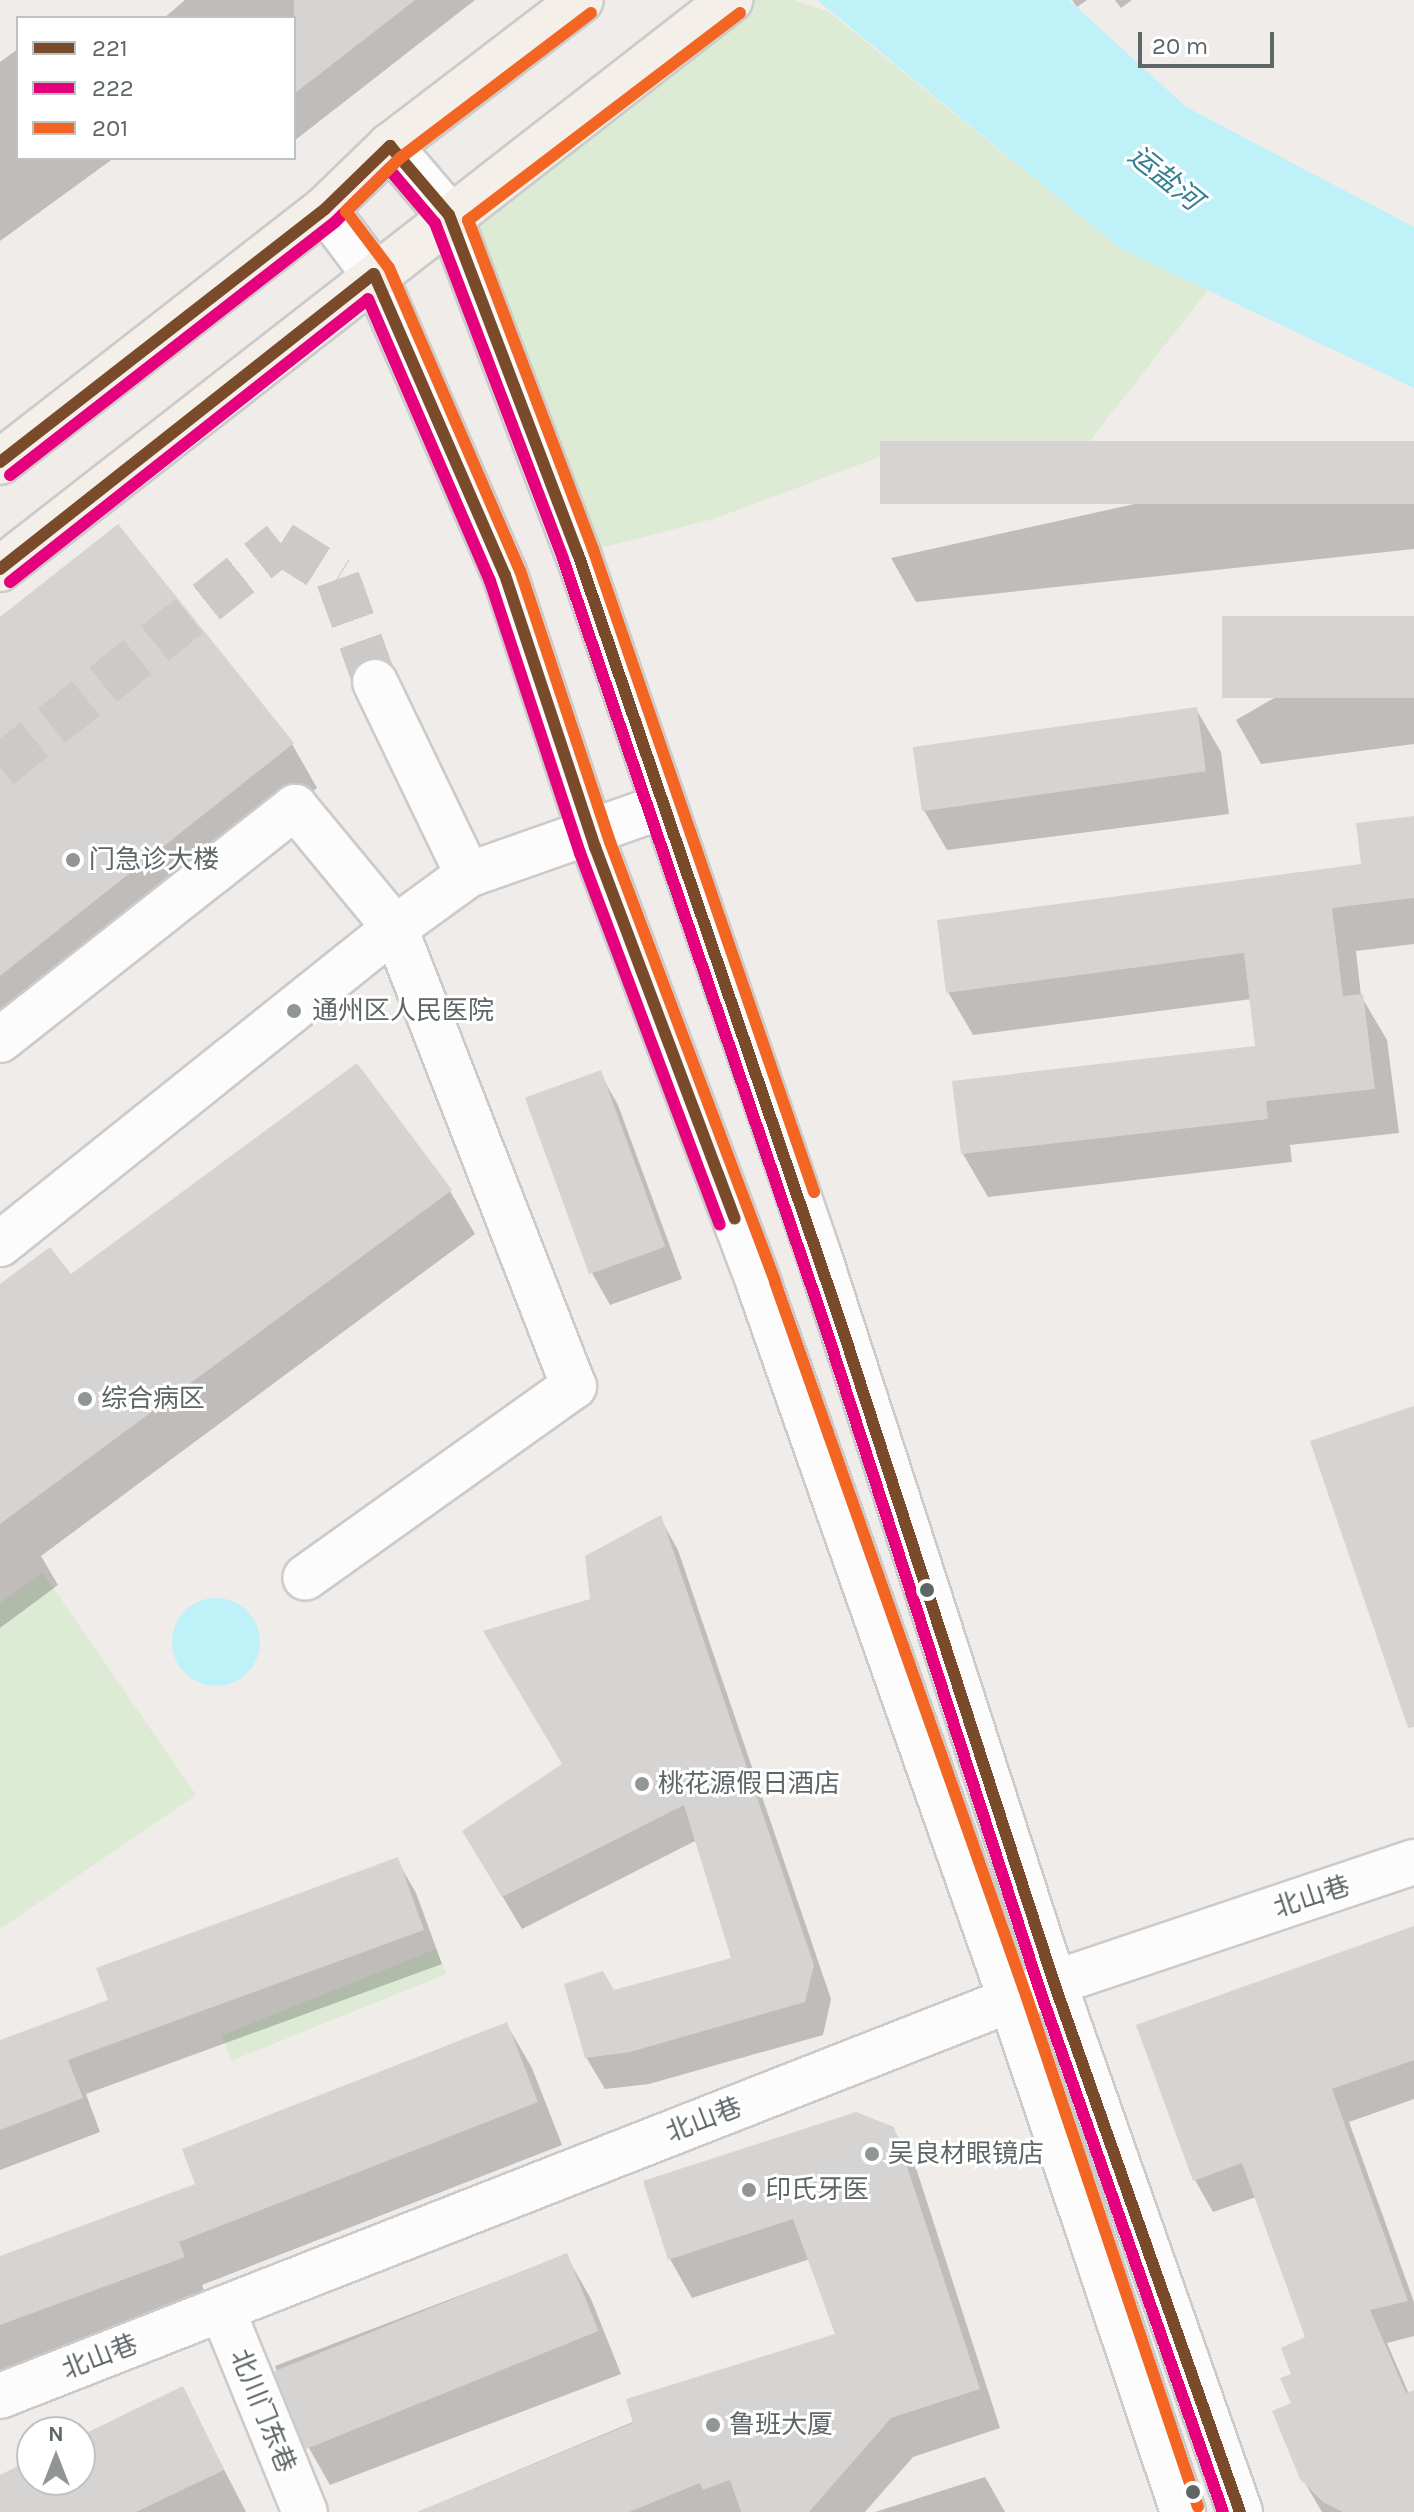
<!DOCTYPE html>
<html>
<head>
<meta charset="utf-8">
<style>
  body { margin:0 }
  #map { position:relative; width:1414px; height:2512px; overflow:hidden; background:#efece9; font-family:Karla,"Noto Sans SC",sans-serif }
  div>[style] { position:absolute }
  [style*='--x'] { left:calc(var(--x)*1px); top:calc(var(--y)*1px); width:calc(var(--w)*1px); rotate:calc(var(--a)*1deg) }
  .green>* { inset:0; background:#ddead4; transform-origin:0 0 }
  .water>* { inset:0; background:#bef2f8 }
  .round { border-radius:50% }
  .shadow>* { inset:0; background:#0003 }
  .building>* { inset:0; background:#d6d4d3; transform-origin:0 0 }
  .minor-tunnel>* { height:44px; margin-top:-22px; transform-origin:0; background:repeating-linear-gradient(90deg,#cbcac9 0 44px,transparent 0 66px) }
  .roads { filter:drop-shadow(2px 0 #cbcbcb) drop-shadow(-2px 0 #cbcbcb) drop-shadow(0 2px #cbcbcb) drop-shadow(0 -2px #cbcbcb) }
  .minor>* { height:44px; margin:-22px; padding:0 22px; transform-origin:22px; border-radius:22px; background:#fdfcfc }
  .major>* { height:44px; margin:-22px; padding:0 22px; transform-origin:22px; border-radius:22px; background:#f4efe9 }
  .bus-1>* { height:12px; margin:-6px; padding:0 6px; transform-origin:6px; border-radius:6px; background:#7a4b2a }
  .bus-2>* { height:12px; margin:-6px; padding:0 6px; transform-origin:6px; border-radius:6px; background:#e5007d }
  .bus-3>* { height:12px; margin:-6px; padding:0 6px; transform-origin:6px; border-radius:6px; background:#f26522 }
  .dots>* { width:22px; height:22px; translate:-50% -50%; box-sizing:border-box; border:4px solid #fff; border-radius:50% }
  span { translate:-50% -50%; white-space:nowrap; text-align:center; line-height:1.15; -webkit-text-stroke:6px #fff; paint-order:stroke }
  .poi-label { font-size:26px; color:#5e6668 }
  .left { translate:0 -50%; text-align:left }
  .street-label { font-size:26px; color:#5e6668 }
  .water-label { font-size:28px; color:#348093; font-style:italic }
  .legend { position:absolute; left:16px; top:16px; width:280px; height:144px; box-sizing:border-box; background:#fff; border:2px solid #bfc2c3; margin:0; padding:10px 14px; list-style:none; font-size:24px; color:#5e6668 }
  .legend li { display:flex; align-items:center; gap:16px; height:40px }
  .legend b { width:40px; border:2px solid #bfc2c3 }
  .north { position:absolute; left:16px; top:2416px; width:80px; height:80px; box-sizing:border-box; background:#fff; border:2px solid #bfc2c3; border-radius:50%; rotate:0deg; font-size:22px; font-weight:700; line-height:32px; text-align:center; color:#5e6668 }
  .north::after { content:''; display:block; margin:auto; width:28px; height:36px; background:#919595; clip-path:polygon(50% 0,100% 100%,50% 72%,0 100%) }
  .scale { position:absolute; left:1138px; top:32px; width:136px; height:36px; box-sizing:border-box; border:4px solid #5e6668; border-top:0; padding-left:10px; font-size:24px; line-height:28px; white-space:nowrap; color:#5e6668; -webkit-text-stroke:6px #fff; paint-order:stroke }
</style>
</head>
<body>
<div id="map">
  <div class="green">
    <div style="clip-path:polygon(730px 0,794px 0,829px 12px,1121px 249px,1208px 290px,1089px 442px,882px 456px,713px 519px,578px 554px,449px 215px)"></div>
    <div style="clip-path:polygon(43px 1573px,196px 1795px,0 1929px,0 1603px)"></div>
    <div style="left:436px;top:1949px;width:27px;height:231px;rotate:68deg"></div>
  </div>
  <div class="water">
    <div style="clip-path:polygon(817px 0,1069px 0,1186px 107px,1414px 227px,1414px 388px,1121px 249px)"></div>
    <div class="round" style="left:172px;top:1598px;width:88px;height:88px"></div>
  </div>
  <div class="shadow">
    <div style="clip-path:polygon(185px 0,475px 0,294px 141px,294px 18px,164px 18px)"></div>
    <div style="clip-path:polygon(1072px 0,1087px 0,1077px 7px)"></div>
    <div style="clip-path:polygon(1115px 0,1132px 0,1121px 8px)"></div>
    <div style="clip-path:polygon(18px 49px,18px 158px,114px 158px,0 241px,0 62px)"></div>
    <div style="clip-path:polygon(1414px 442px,1414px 549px,916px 602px,891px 558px)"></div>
    <div style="clip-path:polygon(1414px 618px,1414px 744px,1261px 764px,1236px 720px)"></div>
    <div style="clip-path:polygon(0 620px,292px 744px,317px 788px,0 1039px)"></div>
    <div style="clip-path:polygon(1196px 709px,1221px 752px,1229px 814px,947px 850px,922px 807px)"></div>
    <div style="clip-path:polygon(1414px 818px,1414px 944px,1356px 951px,1361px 996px,1387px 1040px,1399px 1133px,1290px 1145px,1292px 1162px,988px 1197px,963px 1154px,1257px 1048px,1252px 999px,973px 1035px,948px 992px,1363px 866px)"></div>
    <div style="clip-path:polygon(600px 1073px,618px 1105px,682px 1279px,610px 1305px,592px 1273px)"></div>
    <div style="clip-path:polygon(450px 1191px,475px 1234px,41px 1556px,58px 1585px,0 1628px,0 1287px,71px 1277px)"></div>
    <div style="clip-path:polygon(660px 1518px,678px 1550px,831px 1999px,823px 2035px,649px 2084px,605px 2089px,586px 2057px,613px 1993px,734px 1959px,697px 1840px,522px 1929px,483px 1864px,564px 1765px,592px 1600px)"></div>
    <div style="clip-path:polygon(397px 1860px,416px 1893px,442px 1964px,86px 2094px,100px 2132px,0 2170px,0 2043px,110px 2001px)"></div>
    <div style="clip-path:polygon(1414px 1928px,1414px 2099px,1349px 2122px,1414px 2302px,1414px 2336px,1387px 2343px,1409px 2394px,1414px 2392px,1414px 2512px,1322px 2512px,1302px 2478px,1293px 2404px,1294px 2375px,1307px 2338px,1256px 2197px,1213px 2212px,1195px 2180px)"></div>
    <div style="clip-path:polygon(507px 2025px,532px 2068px,562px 2145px,202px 2285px,208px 2301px,0 2378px,0 2258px,198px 2185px)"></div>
    <div style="clip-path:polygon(893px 2129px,916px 2168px,1000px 2428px,913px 2457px,865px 2512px,418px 2512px,838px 2336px,810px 2259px,692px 2298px,670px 2259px,645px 2182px)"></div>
    <div style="clip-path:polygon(566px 2255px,591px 2299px,621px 2374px,330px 2485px,305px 2441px,275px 2366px)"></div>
    <div style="clip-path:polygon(182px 2388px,246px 2512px,0 2512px,0 2477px,32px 2461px,32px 2480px,80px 2480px,80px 2438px)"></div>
    <div style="clip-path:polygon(985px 2477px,1005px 2512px,875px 2512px)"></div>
  </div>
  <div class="building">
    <div style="clip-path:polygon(294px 0,415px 0,294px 94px)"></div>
    <div style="left:1414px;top:441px;width:63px;height:534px;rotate:90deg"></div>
    <div style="clip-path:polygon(118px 524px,294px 743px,0 976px,0 617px)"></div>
    <div style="left:1414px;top:616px;width:82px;height:192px;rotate:90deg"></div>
    <div style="left:1197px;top:707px;width:65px;height:287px;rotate:82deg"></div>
    <div style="clip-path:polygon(1414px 816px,1414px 898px,1332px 908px,1343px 996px,1363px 994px,1375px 1089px,1266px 1101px,1268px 1119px,961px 1154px,952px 1081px,1255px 1046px,1244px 953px,946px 993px,937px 920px,1361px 864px,1356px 823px)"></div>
    <div style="clip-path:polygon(357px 1063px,452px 1190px,0 1524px,0 1284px,50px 1247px,71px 1274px)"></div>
    <div style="left:601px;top:1070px;width:188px;height:81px;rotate:70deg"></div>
    <div style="clip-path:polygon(1414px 1406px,1414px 1727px,1408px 1728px,1310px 1441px)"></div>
    <div style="clip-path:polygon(661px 1515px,814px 1965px,805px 2002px,630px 2052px,585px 2058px,564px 1984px,603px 1971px,614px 1990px,731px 1958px,684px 1805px,502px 1897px,462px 1831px,562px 1764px,483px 1631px,590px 1599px,585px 1556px)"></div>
    <div style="clip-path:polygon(398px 1857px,424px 1930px,68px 2060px,83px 2098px,0 2130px,0 2040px,108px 2000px,96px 1968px)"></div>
    <div style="clip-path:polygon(1414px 1926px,1414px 2060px,1332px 2089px,1408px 2301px,1370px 2310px,1406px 2393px,1414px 2390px,1414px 2512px,1343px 2512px,1323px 2502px,1300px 2479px,1272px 2411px,1291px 2403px,1280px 2378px,1291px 2374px,1281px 2348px,1305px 2337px,1242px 2163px,1193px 2181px,1136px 2025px)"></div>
    <div style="clip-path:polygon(507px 2022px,538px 2102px,179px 2242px,185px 2257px,0 2325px,0 2256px,195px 2184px,182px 2149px)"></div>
    <div style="clip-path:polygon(856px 2112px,894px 2127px,980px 2389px,891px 2418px,809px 2512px,741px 2512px,730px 2480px,703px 2490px,700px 2483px,629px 2512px,417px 2512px,633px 2423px,626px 2399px,835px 2334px,793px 2219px,668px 2260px,643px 2181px)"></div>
    <div style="left:567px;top:2253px;width:84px;height:316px;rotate:68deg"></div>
    <div style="clip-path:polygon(183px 2386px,224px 2470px,136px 2512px,0 2512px,0 2475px,32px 2459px,32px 2480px,80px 2480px,80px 2436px)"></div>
  </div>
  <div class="minor-tunnel">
    <div style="--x:0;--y:767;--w:359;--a:-38.6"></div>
    <div style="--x:281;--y:543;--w:67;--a:32.3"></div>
    <div style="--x:338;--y:579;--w:109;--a:70.2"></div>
  </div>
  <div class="roads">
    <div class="minor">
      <div style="--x:390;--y:146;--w:91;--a:49.5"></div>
      <div style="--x:449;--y:215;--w:363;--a:69.2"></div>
      <div style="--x:578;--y:554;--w:742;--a:71.05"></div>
      <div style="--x:819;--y:1256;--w:764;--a:72.09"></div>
      <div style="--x:1054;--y:1983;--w:561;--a:70.63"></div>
      <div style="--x:325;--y:209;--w:81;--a:53"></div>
      <div style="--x:374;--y:274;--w:328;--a:66.5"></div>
      <div style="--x:505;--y:575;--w:287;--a:71.7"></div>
      <div style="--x:595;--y:847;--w:470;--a:69.4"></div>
      <div style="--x:760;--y:1287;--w:756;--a:70.61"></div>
      <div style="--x:1011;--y:2000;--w:540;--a:71.43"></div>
      <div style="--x:375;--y:682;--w:214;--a:64.3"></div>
      <div style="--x:0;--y:1040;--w:376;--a:-38.3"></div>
      <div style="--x:295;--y:807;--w:157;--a:50.4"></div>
      <div style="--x:395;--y:928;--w:90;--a:-36"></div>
      <div style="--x:468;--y:875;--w:208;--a:-19.4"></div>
      <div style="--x:0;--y:1244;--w:506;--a:-38.66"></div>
      <div style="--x:395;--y:928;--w:492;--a:68.7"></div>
      <div style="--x:574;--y:1386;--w:330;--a:144.5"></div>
      <div style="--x:222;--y:2309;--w:219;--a:67.8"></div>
      <div style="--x:0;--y:2396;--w:1132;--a:-21.4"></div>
      <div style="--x:1054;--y:1983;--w:380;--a:-18.6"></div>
    </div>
    <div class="major">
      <div style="--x:0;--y:462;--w:412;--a:-37.9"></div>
      <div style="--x:325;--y:209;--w:91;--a:-44.1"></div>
      <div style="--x:390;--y:146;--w:240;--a:-37.4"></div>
      <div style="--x:0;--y:569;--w:926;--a:-37.93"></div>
    </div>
  </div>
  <div class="bus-1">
    <div style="--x:0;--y:462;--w:412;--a:-37.9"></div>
    <div style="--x:325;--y:209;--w:91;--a:-44.1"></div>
    <div style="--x:390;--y:146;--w:91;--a:49.5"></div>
    <div style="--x:449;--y:215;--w:363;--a:69.2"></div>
    <div style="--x:578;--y:554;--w:807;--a:71.14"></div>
    <div style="--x:839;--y:1318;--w:699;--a:72.08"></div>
    <div style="--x:1054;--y:1983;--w:561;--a:70.63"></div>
    <div style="--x:0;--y:569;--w:476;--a:-38.3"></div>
    <div style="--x:374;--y:274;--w:328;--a:66.5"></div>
    <div style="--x:505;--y:575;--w:287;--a:71.7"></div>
    <div style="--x:595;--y:847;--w:397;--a:69.4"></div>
  </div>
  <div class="bus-2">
    <div style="--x:10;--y:475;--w:412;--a:-37.9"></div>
    <div style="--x:335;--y:222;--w:76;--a:-44.5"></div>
    <div style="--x:389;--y:169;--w:71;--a:49.6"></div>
    <div style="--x:435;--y:223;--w:360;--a:69.1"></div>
    <div style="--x:563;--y:559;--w:807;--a:71.14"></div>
    <div style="--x:824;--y:1323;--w:699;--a:72.08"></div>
    <div style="--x:1039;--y:1988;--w:555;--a:70.65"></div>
    <div style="--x:10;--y:582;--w:456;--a:-38.3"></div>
    <div style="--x:368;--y:299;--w:307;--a:66.6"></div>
    <div style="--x:490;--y:581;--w:287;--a:71.7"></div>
    <div style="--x:580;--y:853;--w:397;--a:69.4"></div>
  </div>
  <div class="bus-3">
    <div style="--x:591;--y:13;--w:240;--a:142.8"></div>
    <div style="--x:400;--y:158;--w:76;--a:135.5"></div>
    <div style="--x:346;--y:211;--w:71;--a:53"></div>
    <div style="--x:389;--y:268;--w:329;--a:66.6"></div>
    <div style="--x:520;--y:570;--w:287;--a:71.7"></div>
    <div style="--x:610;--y:842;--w:470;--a:69.4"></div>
    <div style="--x:775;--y:1282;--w:756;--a:70.61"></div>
    <div style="--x:1026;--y:1995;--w:540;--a:71.43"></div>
    <div style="--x:740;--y:13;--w:342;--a:142.7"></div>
    <div style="--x:468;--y:220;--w:352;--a:69.2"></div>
    <div style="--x:593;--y:549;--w:680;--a:71.03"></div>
  </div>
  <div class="dots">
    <div style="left:73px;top:860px;background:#919595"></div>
    <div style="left:294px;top:1011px;background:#919595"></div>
    <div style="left:85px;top:1399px;background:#919595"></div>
    <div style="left:927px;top:1590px;background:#5e6668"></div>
    <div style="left:642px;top:1784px;background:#919595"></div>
    <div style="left:872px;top:2154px;background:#919595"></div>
    <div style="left:749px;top:2190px;background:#919595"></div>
    <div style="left:713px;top:2425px;background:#919595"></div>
    <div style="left:1193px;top:2492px;background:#5e6668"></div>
  </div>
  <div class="poi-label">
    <span class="left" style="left:89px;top:860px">门急诊大楼</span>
    <span class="left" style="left:312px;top:1011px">通州区人民医院</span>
    <span class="left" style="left:101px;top:1399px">综合病区</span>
    <span class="left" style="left:658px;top:1784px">桃花源假日酒店</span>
    <span class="left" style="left:888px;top:2154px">吴良材眼镜店</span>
    <span class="left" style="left:765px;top:2190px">印氏牙医</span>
    <span class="left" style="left:729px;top:2425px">鲁班大厦</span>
  </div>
  <div class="street-label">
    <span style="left:1312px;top:1897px;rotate:-18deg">北山巷</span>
    <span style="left:704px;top:2120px;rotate:-21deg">北山巷</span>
    <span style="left:100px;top:2357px;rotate:-21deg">北山巷</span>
    <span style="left:263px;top:2411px;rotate:68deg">北川门东巷</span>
  </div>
  <div class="water-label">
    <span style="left:1165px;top:178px;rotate:39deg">运盐河</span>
  </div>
  <ul class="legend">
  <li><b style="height:10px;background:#7a4b2a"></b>221</li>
  <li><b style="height:10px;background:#e5007d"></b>222</li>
  <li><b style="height:10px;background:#f26522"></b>201</li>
  </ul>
  <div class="north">N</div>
  <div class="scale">20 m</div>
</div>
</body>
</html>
